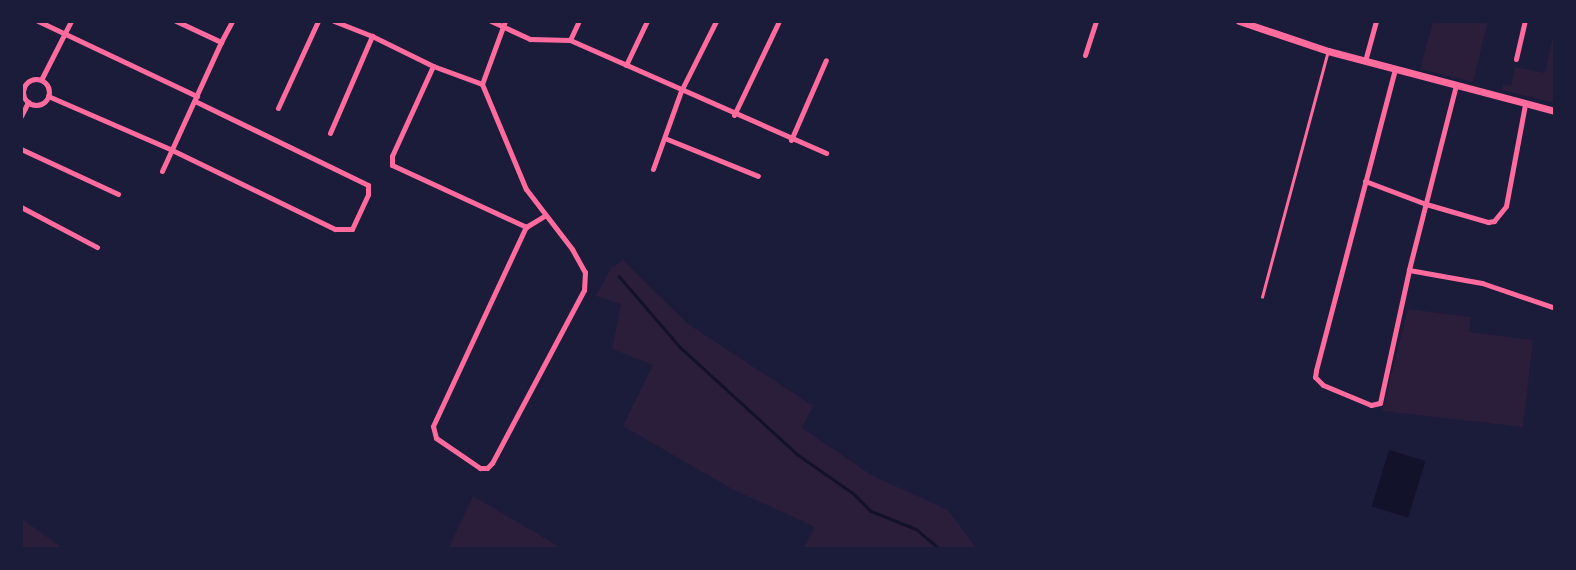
<!DOCTYPE html>
<html>
<head>
<meta charset="utf-8">
<style>
  body { margin:0 }
  #map { position:relative; width:1576px; height:570px; overflow:hidden; background:#1b1b3a; font-family:Cabin,sans-serif }
  div>[style] { position:absolute }
  [style*='--x'] { left:calc(var(--x)*1px); top:calc(var(--y)*1px); width:calc(var(--w)*1px); rotate:calc(var(--a)*1deg) }
  .green>* { inset:0; background:#2a1e3b }
  .water>* { inset:0; background:#12122b; transform-origin:0 0 }
  .stream>* { height:2.5px; margin:-1.25px; padding:0 1.25px; transform-origin:1.25px; border-radius:1.25px; background:#12122b }
  .service>* { height:2.5px; margin:-1.25px; padding:0 1.25px; transform-origin:1.25px; border-radius:1.25px; background:#ff6b9d }
  .minor>* { height:5px; margin:-2.5px; padding:0 2.5px; transform-origin:2.5px; border-radius:2.5px; background:#ff6b9d }
  .minor>.ring { margin:-2.5px; padding:0; box-sizing:content-box; background:none; border:5px solid #ff6b9d; border-radius:50% }
  .tertiary>* { height:7px; margin:-3.5px; padding:0 3.5px; transform-origin:3.5px; border-radius:3.5px; background:#ff6b9d }
  span { translate:-50% -50%; white-space:nowrap; text-align:center; line-height:1.15; -webkit-text-stroke:7px #1b1b3a; paint-order:stroke }
  .frame { position:absolute; inset:0; border:23px solid #1b1b3a; pointer-events:none }
</style>
</head>
<body>
<div id="map">
  <div class="green">
    <div style="clip-path:polygon(1433px 21px,1488px 21px,1473px 82px,1420px 69px)"></div>
    <div style="clip-path:polygon(1555px 28px,1555px 103px,1502px 90px,1503px 84px,1511px 86px,1515px 67px,1545px 73px)"></div>
    <div style="clip-path:polygon(623px 260px,688px 324px,813px 406px,802px 428px,873px 476px,948px 510px,977px 549px,803px 549px,815px 527px,732px 489px,623px 426px,653px 365px,612px 349px,621px 304px,596px 296px,611px 268px)"></div>
    <div style="clip-path:polygon(1408px 309px,1471px 317px,1469px 332px,1533px 340px,1523px 427px,1382px 411px)"></div>
    <div style="clip-path:polygon(473px 496px,563px 549px,448px 549px)"></div>
    <div style="clip-path:polygon(21px 518px,64px 549px,21px 549px)"></div>
  </div>
  <div class="water">
    <div style="left:1389px;top:450px;width:38px;height:59px;rotate:17deg"></div>
  </div>
  <div class="stream">
    <div style="--x:619;--y:276;--w:94;--a:49.3"></div>
    <div style="--x:680;--y:347;--w:159;--a:42.4"></div>
    <div style="--x:797;--y:454;--w:68;--a:34.9"></div>
    <div style="--x:853;--y:493;--w:25;--a:45"></div>
    <div style="--x:871;--y:511;--w:48;--a:21.8"></div>
    <div style="--x:916;--y:529;--w:31;--a:40"></div>
  </div>
  <div class="service">
    <div style="--x:1262;--y:297;--w:252;--a:-75"></div>
  </div>
  <div class="minor">
    <div style="--x:38;--y:21;--w:176;--a:25.3"></div>
    <div style="--x:176;--y:21;--w:50;--a:25"></div>
    <div style="--x:221;--y:42;--w:24;--a:-62"></div>
    <div style="--x:491;--y:21;--w:43;--a:24.8"></div>
    <div style="--x:530;--y:39;--w:40;--a:1.4"></div>
    <div style="--x:570;--y:40;--w:280;--a:23.8"></div>
    <div style="--x:372;--y:36;--w:68;--a:26.2"></div>
    <div style="--x:433;--y:66;--w:52;--a:20.2"></div>
    <div style="--x:482;--y:84;--w:114;--a:67.3"></div>
    <div style="--x:526;--y:189;--w:76;--a:52.5"></div>
    <div style="--x:572;--y:249;--w:26;--a:61"></div>
    <div style="--x:585;--y:272;--w:18;--a:93"></div>
    <div style="--x:584;--y:290;--w:196;--a:118"></div>
    <div style="--x:492;--y:463;--w:7;--a:135"></div>
    <div style="--x:487;--y:468;--w:7;--a:180"></div>
    <div style="--x:480;--y:468;--w:53;--a:-145.7"></div>
    <div style="--x:436;--y:438;--w:12;--a:-104"></div>
    <div style="--x:433;--y:426;--w:220;--a:-65"></div>
    <div style="--x:526;--y:227;--w:21;--a:-31"></div>
    <div style="--x:570;--y:40;--w:21;--a:-65"></div>
    <div style="--x:1085;--y:55;--w:36;--a:-72"></div>
    <div style="--x:1516;--y:59;--w:39;--a:-77"></div>
    <div style="--x:1365;--y:61;--w:41;--a:-74.6"></div>
    <div style="--x:626;--y:65;--w:49;--a:-64.5"></div>
    <div style="--x:433;--y:66;--w:99;--a:114.5"></div>
    <div style="--x:392;--y:156;--w:9;--a:90"></div>
    <div style="--x:392;--y:165;--w:148;--a:24.8"></div>
    <div style="--x:1395;--y:69;--w:312;--a:104.7"></div>
    <div style="--x:1316;--y:371;--w:6;--a:99"></div>
    <div style="--x:1315;--y:377;--w:11;--a:45"></div>
    <div style="--x:1323;--y:385;--w:52;--a:22.6"></div>
    <div style="--x:1371;--y:405;--w:9;--a:-13"></div>
    <div style="--x:1380;--y:403;--w:136;--a:-77.7"></div>
    <div class="ring" style="left:23px;top:79px;width:21px;height:21px"></div>
    <div style="--x:41;--y:80;--w:66;--a:-63"></div>
    <div style="--x:482;--y:84;--w:67;--a:-69.9"></div>
    <div style="--x:1456;--y:85;--w:191;--a:104.3"></div>
    <div style="--x:1409;--y:270;--w:74;--a:10.1"></div>
    <div style="--x:1482;--y:283;--w:74;--a:18.9"></div>
    <div style="--x:48;--y:96;--w:135;--a:23.5"></div>
    <div style="--x:172;--y:150;--w:181;--a:25.9"></div>
    <div style="--x:335;--y:229;--w:17;--a:0"></div>
    <div style="--x:352;--y:229;--w:38;--a:-65"></div>
    <div style="--x:368;--y:194;--w:9;--a:-90"></div>
    <div style="--x:368;--y:185;--w:192;--a:-154.1"></div>
    <div style="--x:278;--y:108;--w:96;--a:-65.3"></div>
    <div style="--x:734;--y:115;--w:104;--a:-64.4"></div>
    <div style="--x:21;--y:116;--w:16;--a:-63"></div>
    <div style="--x:330;--y:133;--w:106;--a:-66.6"></div>
    <div style="--x:372;--y:36;--w:41;--a:-158.5"></div>
    <div style="--x:667;--y:139;--w:98;--a:22.1"></div>
    <div style="--x:791;--y:140;--w:87;--a:-66.4"></div>
    <div style="--x:21;--y:149;--w:107;--a:24.9"></div>
    <div style="--x:653;--y:169;--w:83;--a:-70.3"></div>
    <div style="--x:681;--y:91;--w:78;--a:-63.4"></div>
    <div style="--x:162;--y:171;--w:142;--a:-65.4"></div>
    <div style="--x:1365;--y:181;--w:65;--a:20.7"></div>
    <div style="--x:1426;--y:204;--w:65;--a:16.2"></div>
    <div style="--x:1488;--y:222;--w:6;--a:-9"></div>
    <div style="--x:1494;--y:221;--w:19;--a:-51"></div>
    <div style="--x:1506;--y:206;--w:104;--a:-79.4"></div>
    <div style="--x:21;--y:207;--w:86;--a:27.8"></div>
  </div>
  <div class="tertiary">
    <div style="--x:1239;--y:21;--w:94;--a:18.6"></div>
    <div style="--x:1328;--y:51;--w:235;--a:14.8"></div>
  </div>
  <div class="frame"></div>
</div>
</body>
</html>
